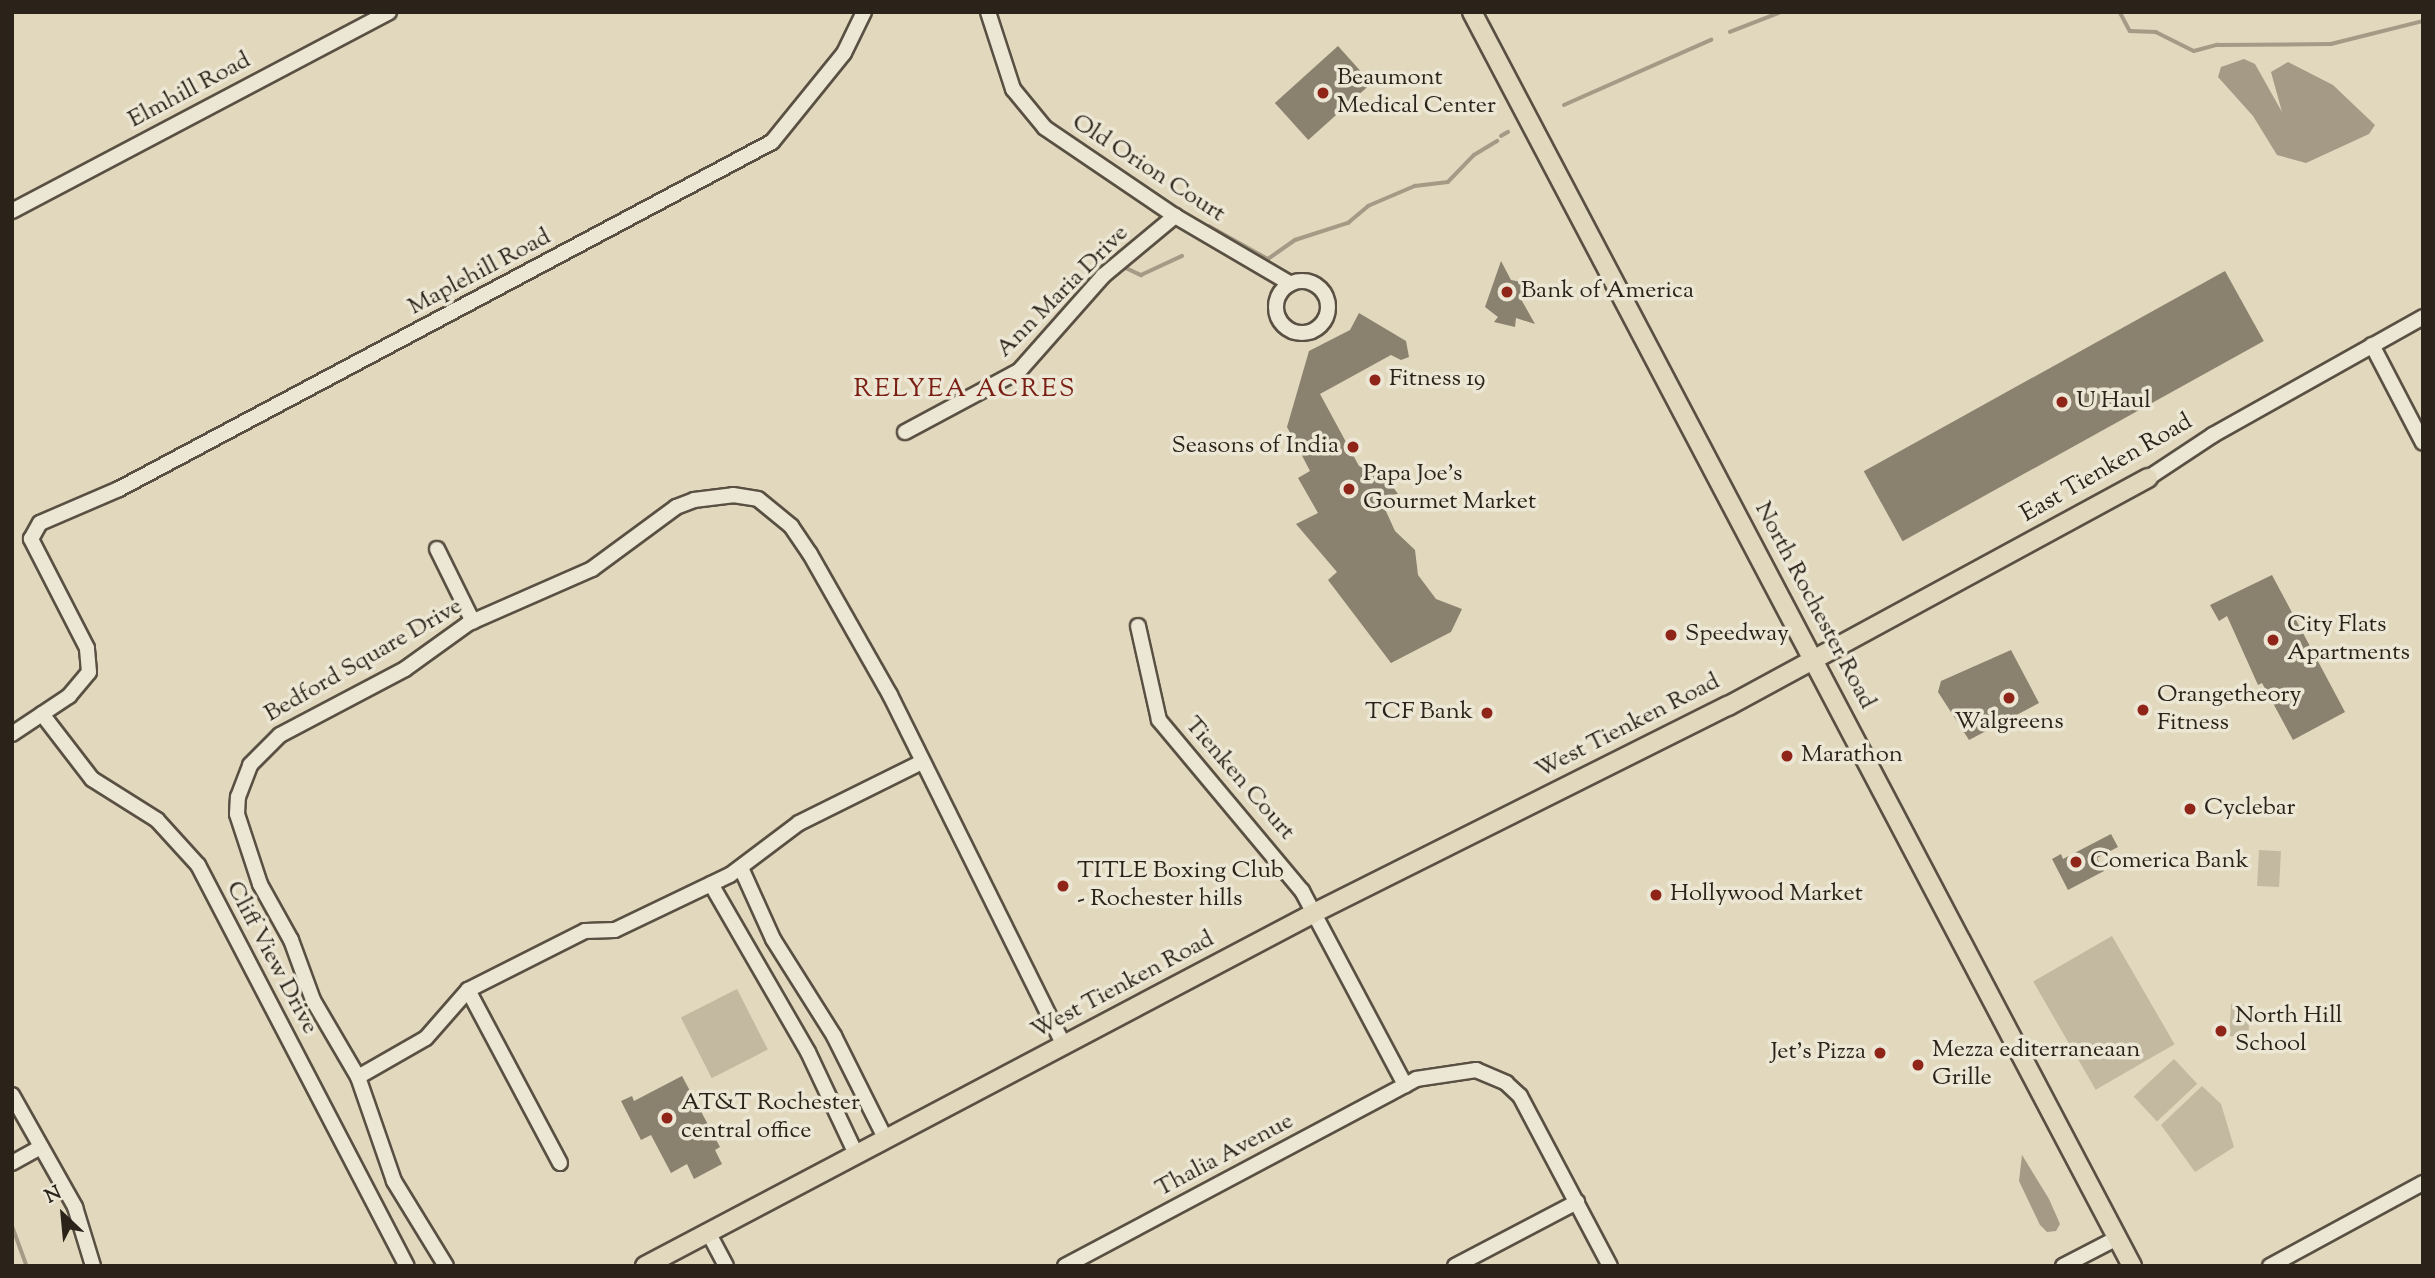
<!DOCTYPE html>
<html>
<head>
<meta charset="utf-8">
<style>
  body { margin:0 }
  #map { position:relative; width:2435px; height:1278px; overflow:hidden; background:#e2d8bd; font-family:"Sorts Mill Goudy",serif }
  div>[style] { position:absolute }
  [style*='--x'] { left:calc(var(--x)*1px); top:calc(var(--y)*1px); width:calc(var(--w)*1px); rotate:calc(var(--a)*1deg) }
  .green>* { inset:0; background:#c3b9a1; transform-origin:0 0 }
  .water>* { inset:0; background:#a49a86 }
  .stream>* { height:3.5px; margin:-1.75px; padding:0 1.75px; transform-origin:1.75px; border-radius:1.75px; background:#a49a86 }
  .building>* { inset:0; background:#8a816f; transform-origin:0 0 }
  .roads { filter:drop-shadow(2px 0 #595043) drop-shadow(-2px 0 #595043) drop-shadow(0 2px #595043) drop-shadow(0 -2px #595043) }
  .minor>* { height:14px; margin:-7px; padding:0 7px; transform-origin:7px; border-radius:7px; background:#ece6d4 }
  .minor>.ring { margin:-7px; padding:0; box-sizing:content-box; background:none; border:14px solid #ece6d4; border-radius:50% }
  .major>* { height:18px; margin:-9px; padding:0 9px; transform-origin:9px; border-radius:9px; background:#e2d8bd }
  .dots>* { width:19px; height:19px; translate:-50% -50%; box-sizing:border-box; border:4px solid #ece6d4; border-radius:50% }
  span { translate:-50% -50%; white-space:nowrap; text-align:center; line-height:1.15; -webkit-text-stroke:7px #ece6d4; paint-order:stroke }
  .poi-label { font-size:24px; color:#2b221a }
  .left { translate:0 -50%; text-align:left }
  .right { translate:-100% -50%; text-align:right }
  .street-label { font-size:24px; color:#2b221a }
  .neighbourhood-label { font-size:26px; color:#7a1f14; letter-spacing:2px }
  .frame { position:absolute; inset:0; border:14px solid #2b221a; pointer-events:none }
  .north { position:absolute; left:28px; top:1180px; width:70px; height:70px; -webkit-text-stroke:5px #ece6d4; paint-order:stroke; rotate:334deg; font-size:19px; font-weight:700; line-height:28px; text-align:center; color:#2b221a }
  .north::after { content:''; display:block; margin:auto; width:24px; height:32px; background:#2b221a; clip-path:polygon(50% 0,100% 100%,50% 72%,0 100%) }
</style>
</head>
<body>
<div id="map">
  <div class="green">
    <div style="left:2259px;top:850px;width:22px;height:36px;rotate:3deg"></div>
    <div style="left:2112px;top:936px;width:125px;height:91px;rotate:60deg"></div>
    <div style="left:737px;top:989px;width:68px;height:63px;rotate:63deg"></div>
    <div style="left:2231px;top:1004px;width:19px;height:32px;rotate:3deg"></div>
    <div style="left:2174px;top:1059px;width:34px;height:55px;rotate:47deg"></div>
    <div style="clip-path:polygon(2202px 1086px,2221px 1104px,2234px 1147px,2195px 1172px,2161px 1125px)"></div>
  </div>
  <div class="water">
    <div style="clip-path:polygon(2244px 59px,2255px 64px,2282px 112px,2271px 72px,2288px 62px,2333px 85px,2375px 125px,2369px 134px,2306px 163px,2277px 155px,2253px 116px,2218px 77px,2221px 67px)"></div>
    <div style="clip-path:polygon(2022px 1155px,2049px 1199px,2060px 1224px,2056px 1231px,2047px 1232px,2040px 1225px,2019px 1181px)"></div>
  </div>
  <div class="stream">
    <div style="--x:2120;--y:12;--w:21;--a:62"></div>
    <div style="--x:2130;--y:31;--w:26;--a:2"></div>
    <div style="--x:2156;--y:32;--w:42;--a:26.6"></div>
    <div style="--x:2194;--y:51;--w:24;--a:-15"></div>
    <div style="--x:2217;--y:45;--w:114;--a:-0.5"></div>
    <div style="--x:2331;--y:44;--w:95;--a:-14"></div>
    <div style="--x:1730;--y:32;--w:55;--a:-21.4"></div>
    <div style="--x:1564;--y:105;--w:161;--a:-23.9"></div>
    <div style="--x:1501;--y:136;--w:8;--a:-30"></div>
    <div style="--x:1209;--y:226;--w:68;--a:29.2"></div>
    <div style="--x:1268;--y:259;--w:33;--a:-35"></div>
    <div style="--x:1295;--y:240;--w:56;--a:-17.8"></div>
    <div style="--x:1348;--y:223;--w:26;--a:-40"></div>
    <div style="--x:1368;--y:206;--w:51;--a:-23.1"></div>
    <div style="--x:1415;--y:186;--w:33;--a:-7"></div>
    <div style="--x:1448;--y:182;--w:37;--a:-46"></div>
    <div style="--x:1474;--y:155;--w:27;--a:-31"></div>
    <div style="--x:1126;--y:268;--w:17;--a:25"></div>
    <div style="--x:1141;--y:275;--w:45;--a:-24.9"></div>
    <div style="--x:12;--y:1225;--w:44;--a:69.9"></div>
  </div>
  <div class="building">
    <div style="left:1338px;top:46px;width:50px;height:85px;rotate:48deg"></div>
    <div style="clip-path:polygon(1501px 261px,1511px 280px,1526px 283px,1522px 301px,1535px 324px,1516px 318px,1515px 327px,1494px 322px,1498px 317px,1485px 307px)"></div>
    <div style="left:2225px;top:271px;width:80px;height:413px;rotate:61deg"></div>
    <div style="clip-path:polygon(1359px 313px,1406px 341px,1409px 357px,1401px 360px,1391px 355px,1320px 394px,1359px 466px,1383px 473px,1398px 494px,1379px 496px,1395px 531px,1415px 550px,1418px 575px,1436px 599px,1462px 609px,1451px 632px,1391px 663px,1328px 580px,1337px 572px,1296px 524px,1318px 513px,1298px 478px,1310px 471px,1287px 427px,1309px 351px,1350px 330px)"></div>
    <div style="clip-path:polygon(2272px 575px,2345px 712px,2293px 740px,2262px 683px,2258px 685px,2227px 616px,2219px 621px,2210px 605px)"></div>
    <div style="clip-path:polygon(2011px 650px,2039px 703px,1969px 740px,1938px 692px,1941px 681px)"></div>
    <div style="clip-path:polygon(2111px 834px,2118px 847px,2097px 858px,2104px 871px,2068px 890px,2052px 859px,2061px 854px,2063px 859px)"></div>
    <div style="clip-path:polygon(682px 1076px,720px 1147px,715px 1150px,722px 1164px,694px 1179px,687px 1164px,671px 1173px,651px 1135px,641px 1140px,621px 1101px,632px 1096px,634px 1101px)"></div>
  </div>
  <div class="roads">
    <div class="minor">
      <div style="--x:988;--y:12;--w:81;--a:72"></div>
      <div style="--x:1013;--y:89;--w:50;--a:50.6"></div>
      <div style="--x:1045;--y:128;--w:157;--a:34.1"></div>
      <div style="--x:1175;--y:216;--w:134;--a:30.4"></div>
      <div style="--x:12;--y:211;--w:426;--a:-27.8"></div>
      <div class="ring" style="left:1276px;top:281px;width:38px;height:38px"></div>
      <div style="--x:2372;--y:345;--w:110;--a:62.5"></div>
      <div style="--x:905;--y:432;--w:129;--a:-28.2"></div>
      <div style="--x:1019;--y:371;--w:127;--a:-48.5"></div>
      <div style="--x:1103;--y:276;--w:94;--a:-39.8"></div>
      <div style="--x:2148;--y:478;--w:78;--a:-33.5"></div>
      <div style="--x:2213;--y:435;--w:241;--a:-29.3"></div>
      <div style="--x:437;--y:549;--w:81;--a:63.7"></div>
      <div style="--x:1138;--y:626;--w:96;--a:77.4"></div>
      <div style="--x:1159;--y:720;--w:223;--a:50.1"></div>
      <div style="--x:1302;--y:891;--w:220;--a:62"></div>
      <div style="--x:42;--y:714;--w:82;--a:52.4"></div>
      <div style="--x:92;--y:779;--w:77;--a:32.2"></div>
      <div style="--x:157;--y:820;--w:61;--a:47.7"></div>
      <div style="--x:198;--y:865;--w:452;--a:62.5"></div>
      <div style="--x:12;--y:734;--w:69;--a:-33.7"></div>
      <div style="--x:69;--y:696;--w:31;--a:-50"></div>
      <div style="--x:89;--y:672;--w:24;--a:-95"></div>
      <div style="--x:87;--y:648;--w:123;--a:-117.2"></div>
      <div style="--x:31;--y:539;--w:18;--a:-61"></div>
      <div style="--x:40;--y:523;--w:86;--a:-23.3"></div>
      <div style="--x:119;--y:489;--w:739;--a:-27.99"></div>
      <div style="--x:772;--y:142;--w:114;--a:-51"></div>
      <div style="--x:844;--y:53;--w:46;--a:-64"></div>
      <div style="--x:741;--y:868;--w:78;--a:65.7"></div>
      <div style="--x:773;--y:939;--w:115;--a:57.8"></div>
      <div style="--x:834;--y:1036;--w:114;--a:63.4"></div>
      <div style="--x:711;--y:884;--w:194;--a:60"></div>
      <div style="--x:808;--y:1052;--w:113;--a:64.8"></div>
      <div style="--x:468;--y:990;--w:196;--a:62"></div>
      <div style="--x:358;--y:1077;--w:78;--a:-29.8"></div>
      <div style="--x:426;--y:1038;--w:64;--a:-48.8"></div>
      <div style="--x:468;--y:990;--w:131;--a:-26.8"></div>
      <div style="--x:585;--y:931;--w:30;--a:-2"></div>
      <div style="--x:615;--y:930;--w:127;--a:-25.6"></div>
      <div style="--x:730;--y:875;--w:86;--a:-37"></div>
      <div style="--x:799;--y:823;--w:137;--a:-26.4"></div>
      <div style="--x:12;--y:1095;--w:129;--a:60.6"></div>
      <div style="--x:75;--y:1207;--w:62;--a:73"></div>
      <div style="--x:12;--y:1163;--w:33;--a:-29"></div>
      <div style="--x:708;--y:1232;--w:38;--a:62"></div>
      <div style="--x:446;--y:1266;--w:100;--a:-121.5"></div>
      <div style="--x:394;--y:1181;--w:110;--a:-109.1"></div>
      <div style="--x:358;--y:1077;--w:89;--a:-120.3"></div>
      <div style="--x:313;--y:1000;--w:64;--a:-110.1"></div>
      <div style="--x:291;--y:940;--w:64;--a:-119"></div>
      <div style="--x:260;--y:884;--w:74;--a:-108.2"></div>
      <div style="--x:237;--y:814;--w:17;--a:-87"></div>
      <div style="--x:238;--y:797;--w:34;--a:-69"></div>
      <div style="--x:250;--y:765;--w:42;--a:-45"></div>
      <div style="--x:280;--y:735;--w:141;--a:-27.8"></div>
      <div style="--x:405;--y:669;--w:79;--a:-35.7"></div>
      <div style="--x:469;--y:623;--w:134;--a:-23.7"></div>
      <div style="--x:592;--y:569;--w:104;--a:-36.4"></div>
      <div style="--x:676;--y:507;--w:19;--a:-21"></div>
      <div style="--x:694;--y:500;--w:39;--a:-7"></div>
      <div style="--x:733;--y:495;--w:25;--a:9"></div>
      <div style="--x:758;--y:499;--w:43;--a:39.3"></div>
      <div style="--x:791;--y:526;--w:34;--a:56"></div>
      <div style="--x:810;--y:554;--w:162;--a:60.4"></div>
      <div style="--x:890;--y:695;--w:391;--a:63.6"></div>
      <div style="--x:1065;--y:1266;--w:398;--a:-28"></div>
      <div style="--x:1416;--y:1079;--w:61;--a:-8.5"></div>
      <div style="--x:1476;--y:1070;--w:33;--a:23"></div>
      <div style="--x:1506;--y:1083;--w:19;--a:43"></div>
      <div style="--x:1520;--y:1096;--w:192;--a:62.1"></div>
      <div style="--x:1455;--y:1266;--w:138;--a:-27.7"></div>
      <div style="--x:2063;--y:1266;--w:61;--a:-27.4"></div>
      <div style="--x:2270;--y:1266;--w:174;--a:-28.5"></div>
    </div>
    <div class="major">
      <div style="--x:1472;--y:12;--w:1417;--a:62.24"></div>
      <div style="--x:645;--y:1266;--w:756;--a:-27.82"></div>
      <div style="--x:1314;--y:913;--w:463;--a:-26.6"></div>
      <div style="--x:1728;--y:706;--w:478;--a:-28.5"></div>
    </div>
  </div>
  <div class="dots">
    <div style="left:1323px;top:93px;background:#8f2418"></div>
    <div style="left:1507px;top:292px;background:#8f2418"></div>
    <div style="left:1375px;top:380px;background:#8f2418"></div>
    <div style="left:2062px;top:402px;background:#8f2418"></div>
    <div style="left:1353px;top:447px;background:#8f2418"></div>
    <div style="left:1349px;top:489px;background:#8f2418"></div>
    <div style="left:1671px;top:635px;background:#8f2418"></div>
    <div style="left:2273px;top:640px;background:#8f2418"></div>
    <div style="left:2009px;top:698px;background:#8f2418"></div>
    <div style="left:2143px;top:710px;background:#8f2418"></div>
    <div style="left:1487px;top:713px;background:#8f2418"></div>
    <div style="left:1787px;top:756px;background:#8f2418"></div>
    <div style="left:2190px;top:809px;background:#8f2418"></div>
    <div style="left:2076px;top:862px;background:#8f2418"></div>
    <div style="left:1063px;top:886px;background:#8f2418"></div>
    <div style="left:1656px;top:895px;background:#8f2418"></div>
    <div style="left:2221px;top:1031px;background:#8f2418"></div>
    <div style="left:1880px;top:1053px;background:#8f2418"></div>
    <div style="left:1918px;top:1065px;background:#8f2418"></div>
    <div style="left:667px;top:1118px;background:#8f2418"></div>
  </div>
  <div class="poi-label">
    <span class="left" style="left:1337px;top:93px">Beaumont<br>Medical Center</span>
    <span class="left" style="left:1521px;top:292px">Bank of America</span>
    <span class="left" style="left:1389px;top:380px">Fitness 19</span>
    <span class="left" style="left:2076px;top:402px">U Haul</span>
    <span class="right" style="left:1339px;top:447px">Seasons of India</span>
    <span class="left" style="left:1363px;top:489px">Papa Joe's<br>Gourmet Market</span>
    <span class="left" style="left:2287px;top:640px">City Flats<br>Apartments</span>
    <span class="left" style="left:1685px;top:635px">Speedway</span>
    <span class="left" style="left:2157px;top:710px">Orangetheory<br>Fitness</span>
    <span class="right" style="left:1473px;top:713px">TCF Bank</span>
    <span style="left:2009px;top:723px">Walgreens</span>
    <span class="left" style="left:1801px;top:756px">Marathon</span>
    <span class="left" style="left:2204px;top:809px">Cyclebar</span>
    <span class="left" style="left:2090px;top:862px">Comerica Bank</span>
    <span class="left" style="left:1077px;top:886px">TITLE Boxing Club<br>- Rochester hills</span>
    <span class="left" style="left:1670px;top:895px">Hollywood Market</span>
    <span class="left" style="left:2235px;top:1031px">North Hill<br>School</span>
    <span class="left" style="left:1932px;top:1065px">Mezza editerraneaan<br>Grille</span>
    <span class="right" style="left:1866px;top:1053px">Jet's Pizza</span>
    <span class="left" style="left:681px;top:1118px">AT&amp;T Rochester<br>central office</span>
  </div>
  <div class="street-label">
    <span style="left:190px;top:91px;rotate:-28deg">Elmhill Road</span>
    <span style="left:1148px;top:169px;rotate:33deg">Old Orion Court</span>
    <span style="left:480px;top:273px;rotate:-28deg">Maplehill Road</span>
    <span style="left:1063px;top:292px;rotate:-45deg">Ann Maria Drive</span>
    <span style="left:2107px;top:469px;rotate:-30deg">East Tienken Road</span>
    <span style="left:1814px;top:606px;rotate:62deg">North Rochester Road</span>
    <span style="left:364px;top:661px;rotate:-30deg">Bedford Square Drive</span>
    <span style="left:1628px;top:727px;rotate:-27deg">West Tienken Road</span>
    <span style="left:1239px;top:779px;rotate:49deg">Tienken Court</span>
    <span style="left:271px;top:958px;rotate:62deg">Cliff View Drive</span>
    <span style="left:1123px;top:986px;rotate:-28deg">West Tienken Road</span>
    <span style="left:1225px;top:1156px;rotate:-28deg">Thalia Avenue</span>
  </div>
  <div class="neighbourhood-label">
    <span style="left:965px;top:390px">RELYEA ACRES</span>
  </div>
  <div class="frame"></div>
  <div class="north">N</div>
</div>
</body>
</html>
